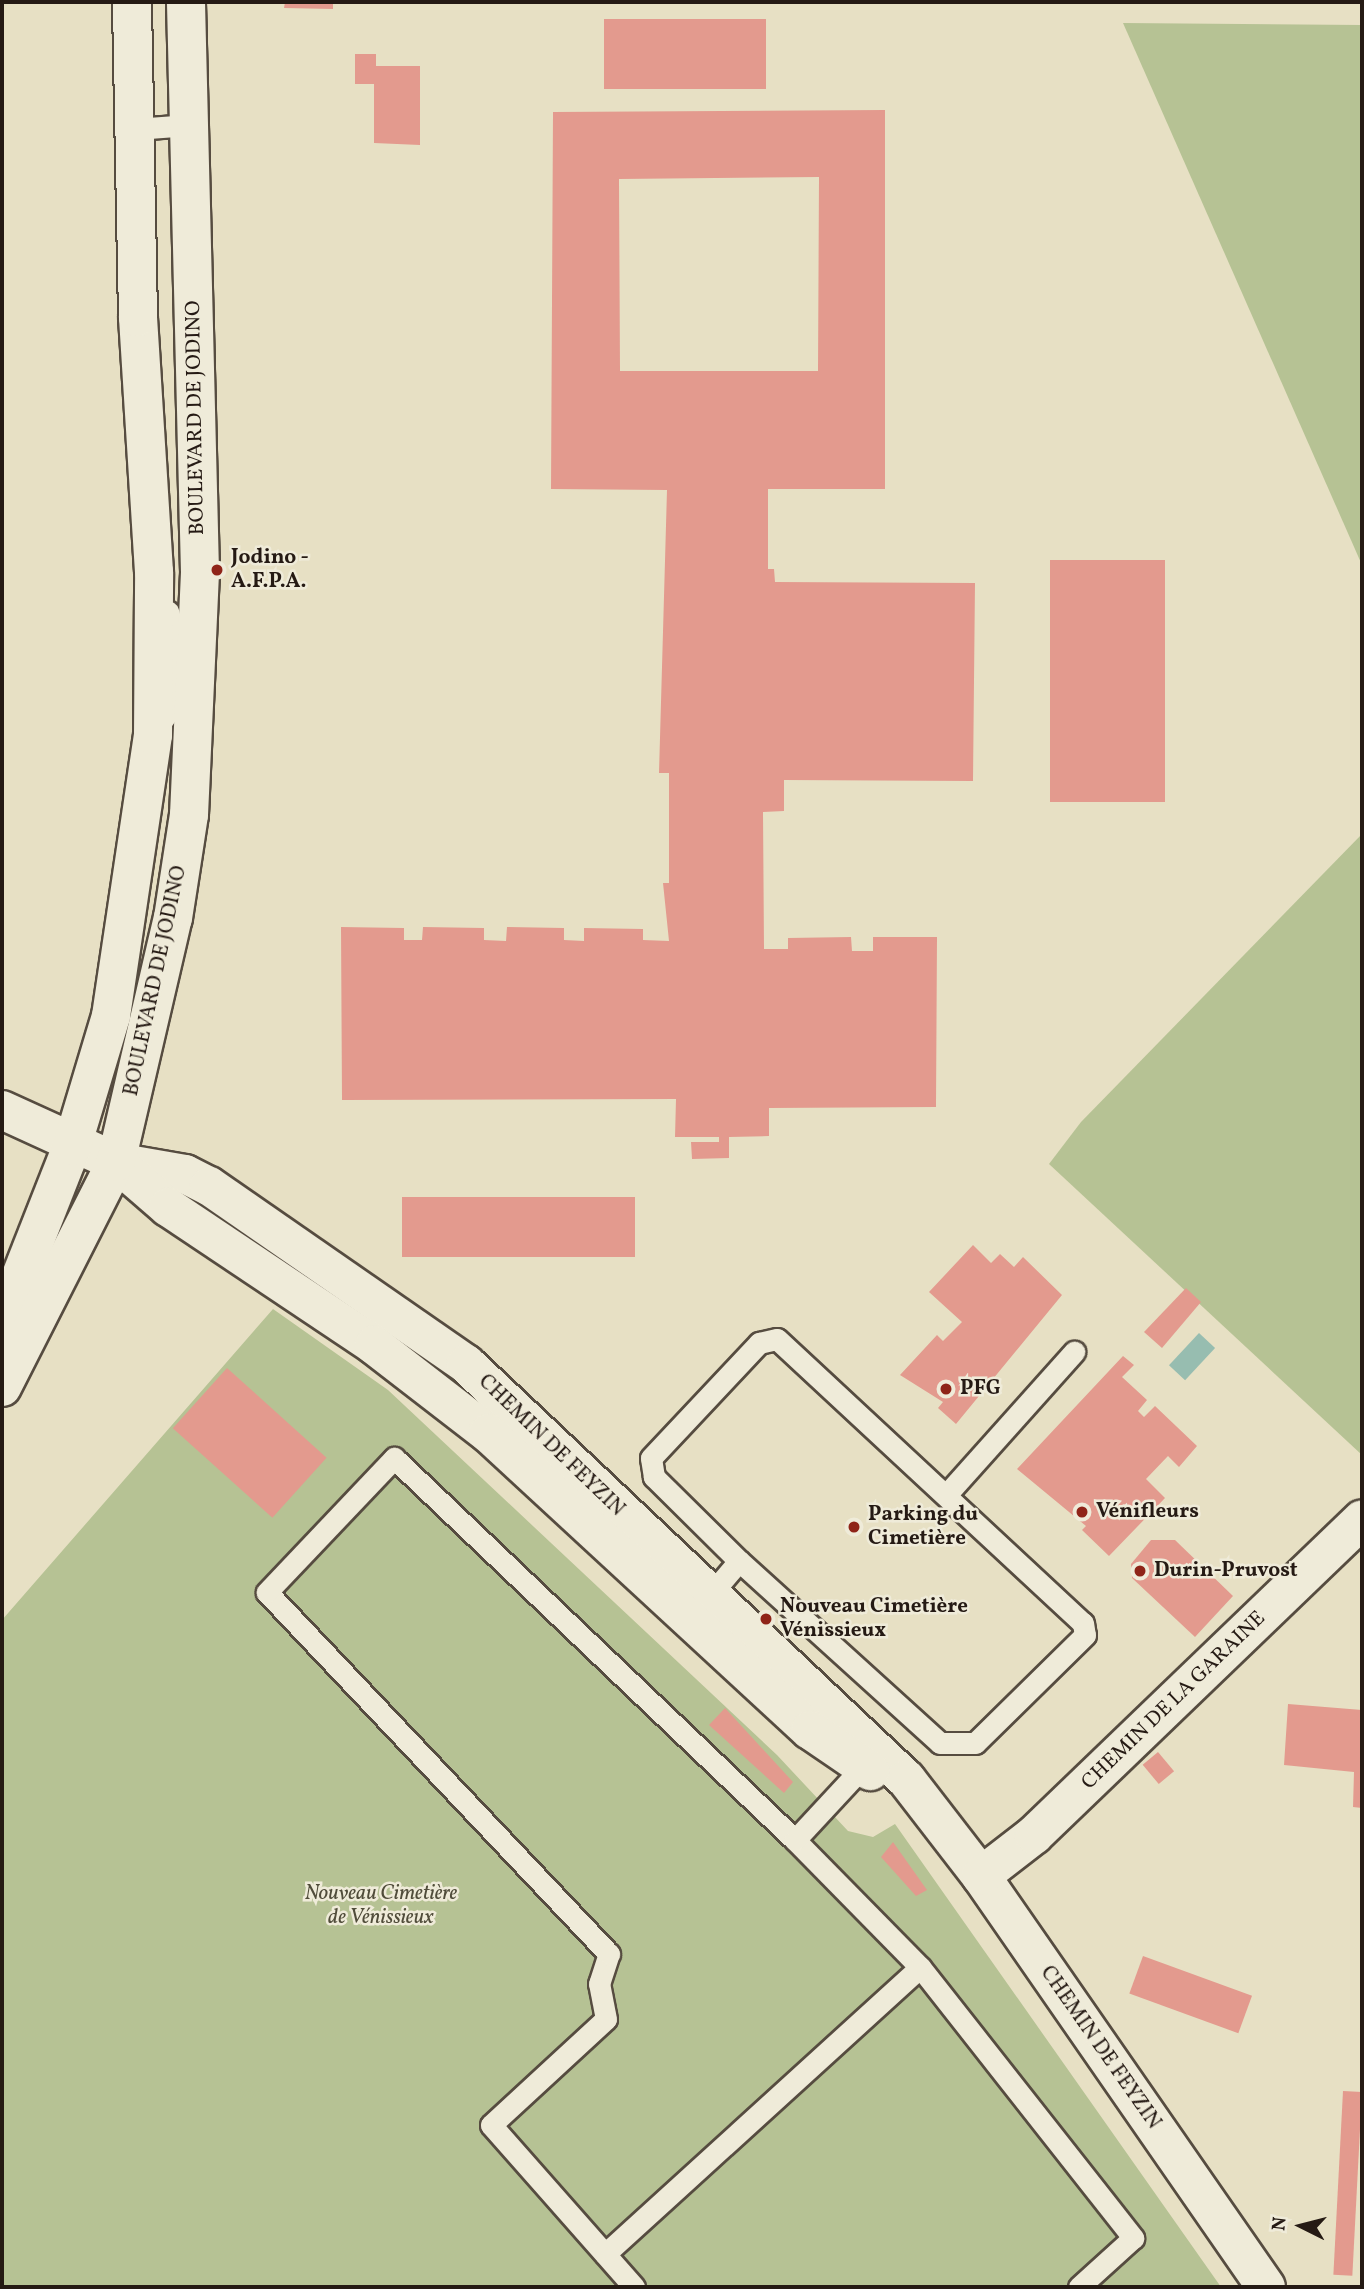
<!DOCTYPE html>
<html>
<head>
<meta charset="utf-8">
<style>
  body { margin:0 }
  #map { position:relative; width:1364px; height:2289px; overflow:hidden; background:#e7e0c4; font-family:Vollkorn,serif }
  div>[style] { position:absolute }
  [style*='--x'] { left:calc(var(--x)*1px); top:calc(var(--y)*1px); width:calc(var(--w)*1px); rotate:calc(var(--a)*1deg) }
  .green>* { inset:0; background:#b6c294 }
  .water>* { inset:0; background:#97bdb0; transform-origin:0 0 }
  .building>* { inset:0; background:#e39a8e; transform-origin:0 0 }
  .roads { filter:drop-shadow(2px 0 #564c40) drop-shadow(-2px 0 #564c40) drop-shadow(0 2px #564c40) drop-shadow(0 -2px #564c40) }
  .lane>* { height:21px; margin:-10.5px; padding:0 10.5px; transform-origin:10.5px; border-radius:10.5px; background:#efebd9 }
  .street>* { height:38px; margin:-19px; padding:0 19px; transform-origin:19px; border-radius:19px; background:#efebd9 }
  .secondary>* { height:38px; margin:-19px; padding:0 19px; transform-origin:19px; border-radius:19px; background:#efebd9 }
  .dots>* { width:19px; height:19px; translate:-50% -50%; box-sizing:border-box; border:4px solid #efebd9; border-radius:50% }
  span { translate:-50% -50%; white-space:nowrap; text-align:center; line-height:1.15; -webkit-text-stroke:5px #efebd9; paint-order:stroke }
  .street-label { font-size:21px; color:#251a14 }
  .poi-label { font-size:21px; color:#251a14; font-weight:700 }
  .left { translate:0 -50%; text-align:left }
  .park-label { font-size:21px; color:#504c3a; font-style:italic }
  .frame { position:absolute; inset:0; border:4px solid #251a14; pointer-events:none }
  .north { position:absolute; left:1266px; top:2191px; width:70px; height:70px; -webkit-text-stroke:5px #efebd9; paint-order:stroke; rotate:276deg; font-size:19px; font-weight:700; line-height:28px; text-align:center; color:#251a14 }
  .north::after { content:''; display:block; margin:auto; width:24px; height:32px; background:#251a14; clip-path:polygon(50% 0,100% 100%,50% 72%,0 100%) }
</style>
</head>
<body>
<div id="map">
  <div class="green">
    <div style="clip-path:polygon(1123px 23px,1362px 25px,1362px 565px)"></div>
    <div style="clip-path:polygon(1362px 834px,1362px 1455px,1049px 1164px,1081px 1122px)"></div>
    <div style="clip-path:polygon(273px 1309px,388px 1390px,777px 1755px,848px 1831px,873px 1837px,895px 1824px,1221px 2287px,2px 2287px,2px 1620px)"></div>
  </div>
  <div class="water">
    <div style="left:1199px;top:1333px;width:22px;height:44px;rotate:43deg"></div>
  </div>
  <div class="building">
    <div style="clip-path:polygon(285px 2px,333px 2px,333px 9px,284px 8px)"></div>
    <div style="left:604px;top:19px;width:162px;height:70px"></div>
    <div style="clip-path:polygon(355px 54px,376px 54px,376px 66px,420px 66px,420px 145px,374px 143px,374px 84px,355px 84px)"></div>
    <div style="clip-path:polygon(evenodd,885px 110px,885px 489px,768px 489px,768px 569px,774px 569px,775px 582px,975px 583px,973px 781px,784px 780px,784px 811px,763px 812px,764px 949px,788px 949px,788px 938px,851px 937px,852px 951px,873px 951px,873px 937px,937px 937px,936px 1107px,769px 1108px,769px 1136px,729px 1137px,729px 1158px,692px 1159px,691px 1142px,719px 1142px,719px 1137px,675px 1137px,676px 1099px,342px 1100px,341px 927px,404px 928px,404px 940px,422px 940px,423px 927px,484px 928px,484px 940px,506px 941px,507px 927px,564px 928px,564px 940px,584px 941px,584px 928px,643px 929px,643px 940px,669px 941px,663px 883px,669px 883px,669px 773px,659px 773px,667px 490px,551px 489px,553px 112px,885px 110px,819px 177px,818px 371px,620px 371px,619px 179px,819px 177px)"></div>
    <div style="left:1050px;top:560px;width:115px;height:242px"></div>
    <div style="left:402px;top:1197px;width:233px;height:60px"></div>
    <div style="clip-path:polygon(973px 1245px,991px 1263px,1000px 1254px,1014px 1267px,1023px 1257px,1062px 1295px,956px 1424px,938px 1408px,943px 1402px,900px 1375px,937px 1335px,943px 1341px,962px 1322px,929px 1292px)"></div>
    <div style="clip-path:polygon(1186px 1288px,1201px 1302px,1162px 1348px,1144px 1332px)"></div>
    <div style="clip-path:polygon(1123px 1356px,1134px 1365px,1122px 1377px,1147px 1400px,1138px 1411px,1144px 1417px,1155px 1406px,1197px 1446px,1179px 1467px,1168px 1456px,1146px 1479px,1165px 1498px,1109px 1556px,1082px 1530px,1086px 1526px,1017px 1469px)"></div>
    <div style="left:227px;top:1368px;width:134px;height:81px;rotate:42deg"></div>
    <div style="clip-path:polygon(1151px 1540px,1175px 1540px,1233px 1596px,1195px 1637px,1132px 1578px,1131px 1564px)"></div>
    <div style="clip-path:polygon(1288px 1704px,1362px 1710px,1362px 1808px,1353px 1807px,1354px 1772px,1284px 1765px)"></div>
    <div style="clip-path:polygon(725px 1708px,793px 1782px,784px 1793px,709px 1725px)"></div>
    <div style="left:1158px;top:1752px;width:25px;height:20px;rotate:50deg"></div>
    <div style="clip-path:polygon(893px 1842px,927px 1890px,916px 1896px,881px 1857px)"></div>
    <div style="left:1143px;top:1956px;width:116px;height:40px;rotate:20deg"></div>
    <div style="left:1343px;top:2091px;width:19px;height:184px;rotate:3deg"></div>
  </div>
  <div class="roads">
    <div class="lane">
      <div style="--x:135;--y:129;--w:54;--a:-4.2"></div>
      <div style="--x:157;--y:728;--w:38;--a:-55"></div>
      <div style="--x:179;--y:697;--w:38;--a:-88"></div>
      <div style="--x:180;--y:659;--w:49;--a:-104"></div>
      <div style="--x:947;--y:1494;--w:191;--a:-48.2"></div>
      <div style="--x:704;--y:1602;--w:54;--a:-49.5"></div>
      <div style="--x:739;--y:1561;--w:120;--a:-135.3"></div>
      <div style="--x:654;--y:1477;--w:19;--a:-99"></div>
      <div style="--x:651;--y:1458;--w:158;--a:-46.8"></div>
      <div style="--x:759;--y:1343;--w:18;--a:-13"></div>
      <div style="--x:777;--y:1339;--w:417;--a:42.9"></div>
      <div style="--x:1083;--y:1623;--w:12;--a:81"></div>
      <div style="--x:1085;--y:1635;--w:154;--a:135.5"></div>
      <div style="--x:975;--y:1743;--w:35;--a:180"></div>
      <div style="--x:940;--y:1743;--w:271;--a:-137.8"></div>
      <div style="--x:795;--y:1840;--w:178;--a:45.5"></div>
      <div style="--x:920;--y:1967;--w:345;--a:51.8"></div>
      <div style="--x:1133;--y:2238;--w:73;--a:137.8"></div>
      <div style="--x:605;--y:2254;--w:426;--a:-42.3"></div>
      <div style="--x:634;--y:2287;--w:216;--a:-131.4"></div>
      <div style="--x:491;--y:2125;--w:156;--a:-42.7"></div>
      <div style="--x:606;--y:2019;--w:36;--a:-101"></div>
      <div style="--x:599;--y:1984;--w:32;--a:-72"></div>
      <div style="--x:609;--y:1954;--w:498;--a:-133.4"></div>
      <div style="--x:267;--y:1592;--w:185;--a:-46.5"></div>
      <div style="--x:394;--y:1458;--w:554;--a:43.61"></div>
      <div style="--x:795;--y:1840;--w:109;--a:-47.2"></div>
    </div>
    <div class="street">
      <div style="--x:2;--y:1110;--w:125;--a:24.5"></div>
      <div style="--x:116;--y:1162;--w:70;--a:9.9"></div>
      <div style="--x:185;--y:1174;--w:27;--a:27"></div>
      <div style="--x:209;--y:1186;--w:313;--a:34.7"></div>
      <div style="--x:466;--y:1364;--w:605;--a:43.33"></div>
      <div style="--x:906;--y:1779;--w:123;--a:52.3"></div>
      <div style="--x:981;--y:1876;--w:500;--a:55.26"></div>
      <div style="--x:116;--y:1162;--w:69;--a:40.9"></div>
      <div style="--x:168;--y:1207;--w:248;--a:33.8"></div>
      <div style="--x:374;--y:1345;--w:144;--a:37.7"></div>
      <div style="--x:488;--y:1433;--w:438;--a:42.7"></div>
      <div style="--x:810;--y:1730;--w:73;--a:34.3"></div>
      <div style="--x:981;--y:1876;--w:67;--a:-37.7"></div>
      <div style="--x:1034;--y:1835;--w:455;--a:-43.9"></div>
    </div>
    <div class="secondary">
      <div style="--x:2;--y:1324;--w:191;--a:-68.5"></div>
      <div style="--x:72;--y:1146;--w:136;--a:-73.3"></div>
      <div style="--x:111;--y:1016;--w:284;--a:-81.5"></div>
      <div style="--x:153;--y:735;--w:163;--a:-89.6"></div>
      <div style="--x:154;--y:572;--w:256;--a:-93.6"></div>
      <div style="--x:138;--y:317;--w:315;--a:-91.1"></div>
      <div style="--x:2;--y:1387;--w:252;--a:-63.1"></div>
      <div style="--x:116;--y:1162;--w:251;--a:-76.9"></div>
      <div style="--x:173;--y:918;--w:104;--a:-81.2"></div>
      <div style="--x:189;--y:815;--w:243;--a:-87.4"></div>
      <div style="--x:200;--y:572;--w:570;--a:-91.41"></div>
    </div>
  </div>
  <div class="dots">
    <div style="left:217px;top:570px;background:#8f2418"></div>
    <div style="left:946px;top:1389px;background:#8f2418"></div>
    <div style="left:1082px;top:1512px;background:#8f2418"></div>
    <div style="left:854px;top:1527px;background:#8f2418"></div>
    <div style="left:1140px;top:1571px;background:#8f2418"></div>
    <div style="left:766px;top:1619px;background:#8f2418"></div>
  </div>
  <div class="street-label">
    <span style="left:196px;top:418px;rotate:-91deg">BOULEVARD DE JODINO</span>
    <span style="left:156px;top:981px;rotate:-78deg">BOULEVARD DE JODINO</span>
    <span style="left:551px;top:1446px;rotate:44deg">CHEMIN DE FEYZIN</span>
    <span style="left:1174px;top:1701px;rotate:-44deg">CHEMIN DE LA GARAINE</span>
    <span style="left:1100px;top:2048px;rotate:55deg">CHEMIN DE FEYZIN</span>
  </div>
  <div class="poi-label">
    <span class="left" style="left:231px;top:570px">Jodino -<br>A.F.P.A.</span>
    <span class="left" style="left:960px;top:1389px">PFG</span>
    <span class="left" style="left:1096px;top:1512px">Vénifleurs</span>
    <span class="left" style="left:868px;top:1527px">Parking du<br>Cimetière</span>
    <span class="left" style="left:1154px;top:1571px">Durin-Pruvost</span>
    <span class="left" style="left:780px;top:1619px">Nouveau Cimetière<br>Vénissieux</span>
  </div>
  <div class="park-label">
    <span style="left:381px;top:1906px">Nouveau Cimetière<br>de Vénissieux</span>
  </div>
  <div class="frame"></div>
  <div class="north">N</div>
</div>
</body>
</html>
